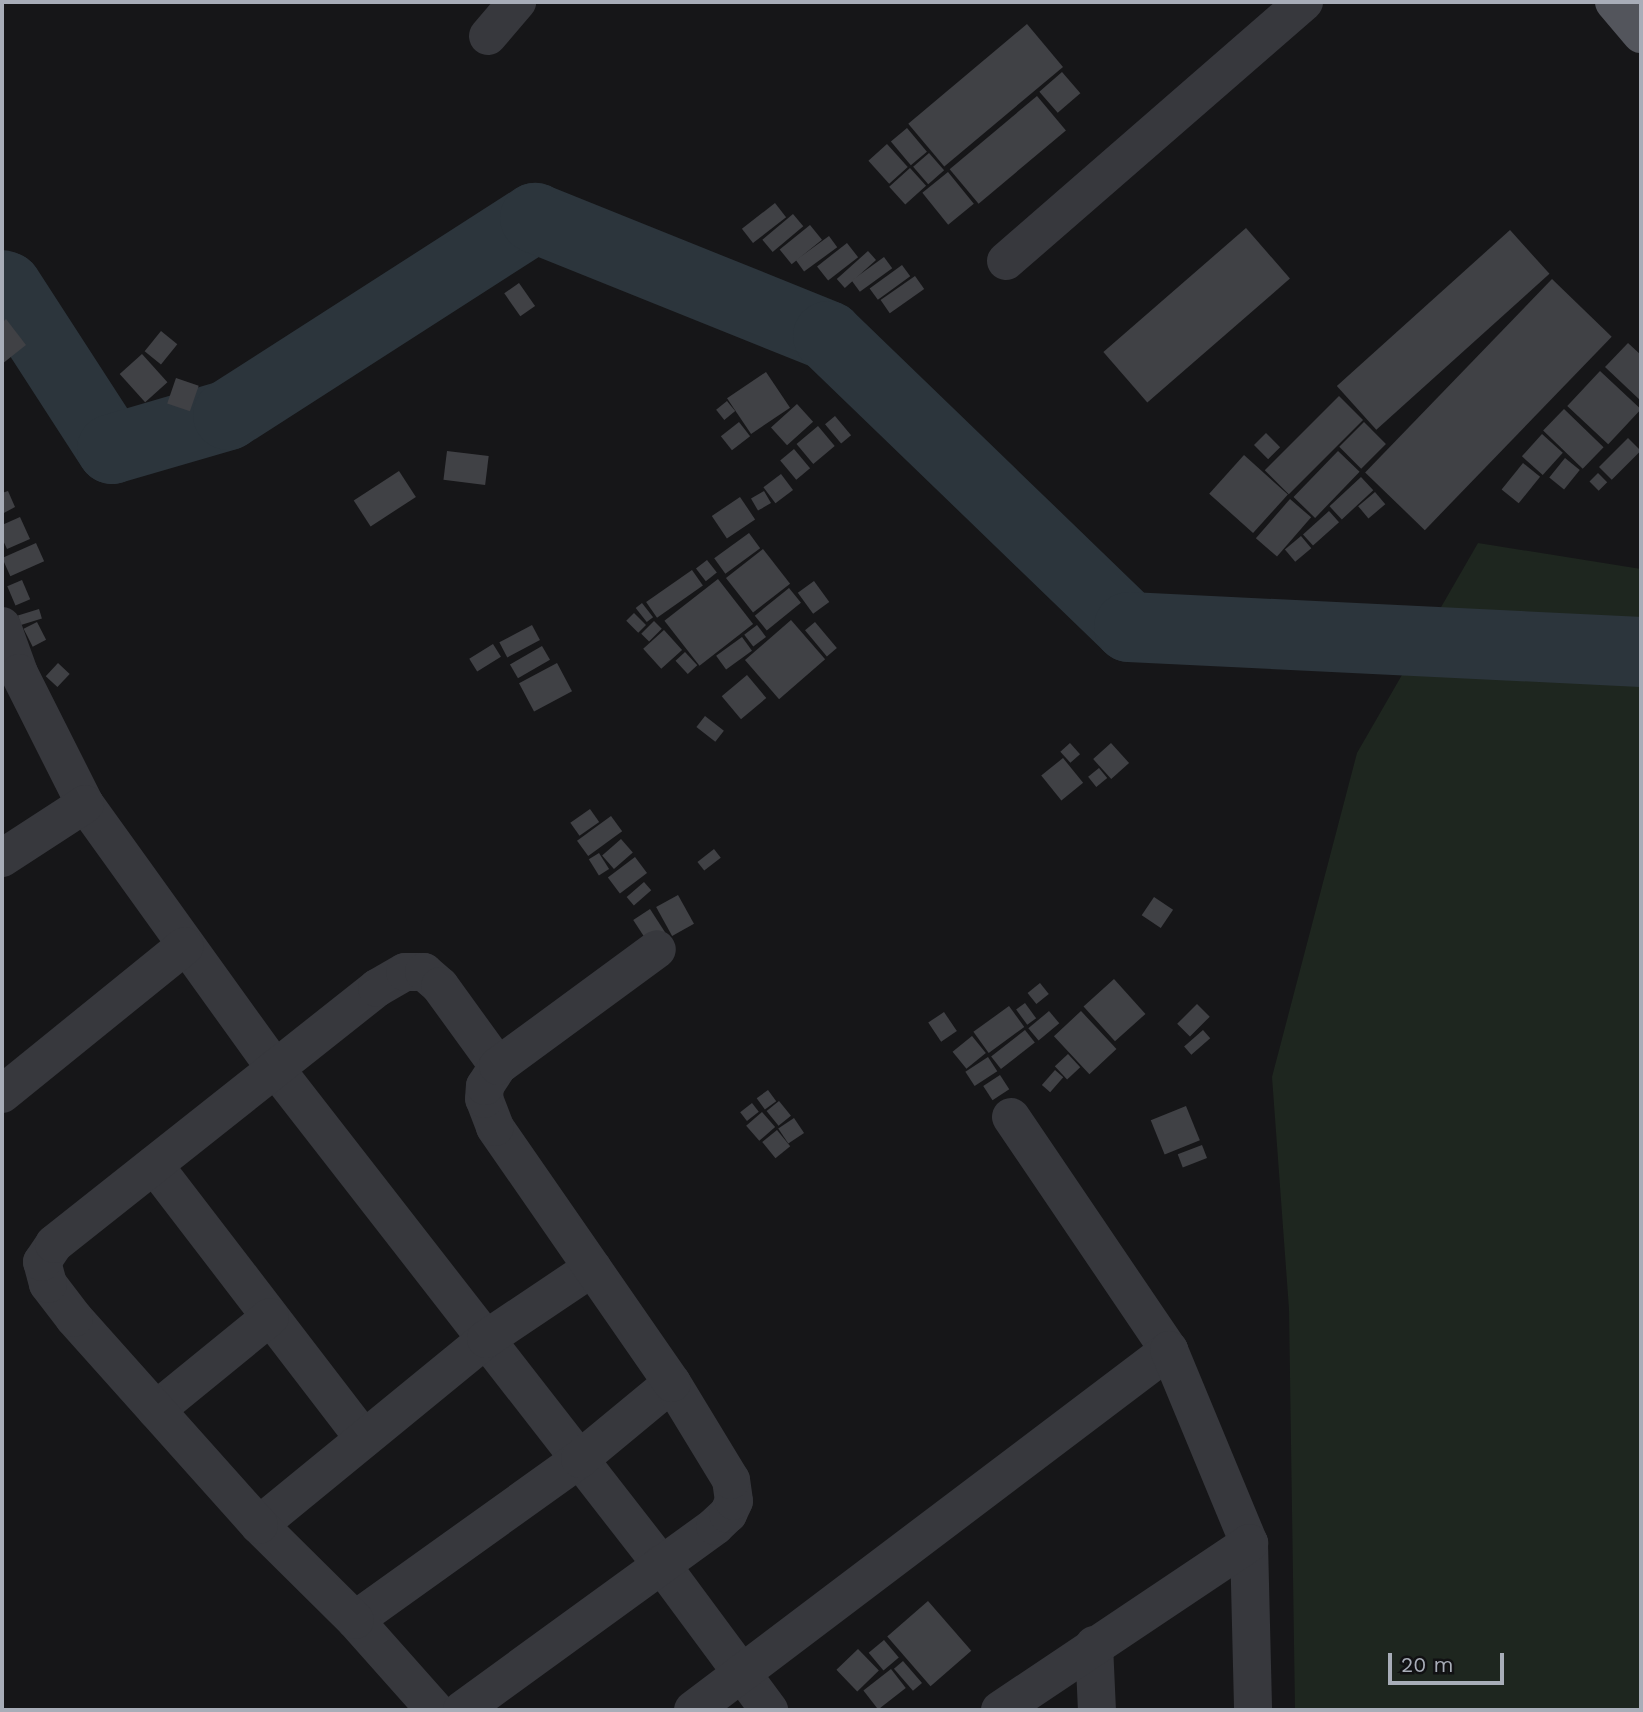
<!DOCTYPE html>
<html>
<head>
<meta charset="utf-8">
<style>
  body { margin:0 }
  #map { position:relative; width:1643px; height:1712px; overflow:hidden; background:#161618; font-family:"Work Sans",sans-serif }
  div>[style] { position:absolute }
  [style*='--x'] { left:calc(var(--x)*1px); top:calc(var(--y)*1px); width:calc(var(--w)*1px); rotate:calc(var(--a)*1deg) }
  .green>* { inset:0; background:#1e261f }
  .river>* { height:70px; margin:-35px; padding:0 35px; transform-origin:35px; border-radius:35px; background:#2c353c }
  .building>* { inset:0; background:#404145; transform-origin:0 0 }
  .minor>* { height:38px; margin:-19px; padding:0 19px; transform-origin:19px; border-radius:19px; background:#37383d }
  .major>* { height:38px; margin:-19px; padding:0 19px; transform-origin:19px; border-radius:19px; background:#53555c }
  span { translate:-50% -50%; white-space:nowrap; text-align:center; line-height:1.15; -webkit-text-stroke:5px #111113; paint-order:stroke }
  .frame { position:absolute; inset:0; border:4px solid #a8adb8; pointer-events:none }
  .scale { position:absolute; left:1388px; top:1653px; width:116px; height:32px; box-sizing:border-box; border:4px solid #a8adb8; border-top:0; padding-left:9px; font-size:21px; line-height:24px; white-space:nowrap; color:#a8adb8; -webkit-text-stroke:5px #111113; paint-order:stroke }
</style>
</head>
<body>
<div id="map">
  <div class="green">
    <div style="clip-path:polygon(1478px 543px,1641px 569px,1641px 1710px,1295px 1710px,1289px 1309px,1272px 1077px,1357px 753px)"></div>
  </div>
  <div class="river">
    <div style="--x:2;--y:285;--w:5;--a:22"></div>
    <div style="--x:7;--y:287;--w:193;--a:57.1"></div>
    <div style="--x:112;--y:449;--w:121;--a:-16.3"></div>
    <div style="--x:228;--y:415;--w:365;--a:-32.7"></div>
    <div style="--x:535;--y:218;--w:316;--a:21.9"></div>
    <div style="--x:828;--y:336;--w:419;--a:44"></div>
    <div style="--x:1129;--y:627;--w:513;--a:2.8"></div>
  </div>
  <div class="building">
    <div style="left:1027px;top:24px;width:56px;height:155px;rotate:50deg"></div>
    <div style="left:1062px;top:72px;width:28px;height:30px;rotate:49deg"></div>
    <div style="left:1037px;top:96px;width:45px;height:114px;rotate:50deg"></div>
    <div style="left:907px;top:128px;width:31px;height:21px;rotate:50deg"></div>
    <div style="left:887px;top:144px;width:31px;height:25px;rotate:48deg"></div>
    <div style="left:929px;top:153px;width:23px;height:21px;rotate:49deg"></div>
    <div style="left:910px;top:168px;width:24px;height:28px;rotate:48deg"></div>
    <div style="left:948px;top:172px;width:41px;height:33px;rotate:51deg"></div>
    <div style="left:775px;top:203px;width:18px;height:42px;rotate:52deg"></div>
    <div style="left:793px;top:214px;width:16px;height:40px;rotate:50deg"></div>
    <div style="left:810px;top:225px;width:19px;height:39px;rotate:51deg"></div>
    <div style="left:1246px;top:228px;width:67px;height:189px;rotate:49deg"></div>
    <div style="left:1510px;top:230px;width:59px;height:233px;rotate:48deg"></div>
    <div style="left:829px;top:236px;width:14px;height:41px;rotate:54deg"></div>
    <div style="left:847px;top:243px;width:18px;height:38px;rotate:52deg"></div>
    <div style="left:868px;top:251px;width:12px;height:42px;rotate:48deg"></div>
    <div style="left:884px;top:257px;width:14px;height:40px;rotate:54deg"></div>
    <div style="left:902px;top:265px;width:14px;height:40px;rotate:54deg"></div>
    <div style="left:915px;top:276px;width:16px;height:42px;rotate:55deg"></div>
    <div style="left:1552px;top:279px;width:83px;height:269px;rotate:44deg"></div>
    <div style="left:519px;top:283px;width:28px;height:18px;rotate:55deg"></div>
    <div style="clip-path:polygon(6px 319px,26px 345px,2px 364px,2px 323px)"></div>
    <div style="left:161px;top:331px;width:21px;height:26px;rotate:39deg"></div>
    <div style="clip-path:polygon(1628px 343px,1641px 355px,1641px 401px,1605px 367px)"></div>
    <div style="left:142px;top:354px;width:38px;height:30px;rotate:48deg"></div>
    <div style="left:1600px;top:371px;width:56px;height:48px;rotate:43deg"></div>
    <div style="left:766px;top:372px;width:43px;height:47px;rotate:56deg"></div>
    <div style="left:176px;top:378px;width:24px;height:27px;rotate:19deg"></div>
    <div style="left:1339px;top:396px;width:34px;height:105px;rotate:45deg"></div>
    <div style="left:727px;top:401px;width:13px;height:14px;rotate:51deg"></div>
    <div style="left:797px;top:404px;width:24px;height:35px;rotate:48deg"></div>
    <div style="left:1564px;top:409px;width:55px;height:30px;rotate:44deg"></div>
    <div style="left:835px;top:416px;width:25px;height:13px;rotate:50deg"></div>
    <div style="left:739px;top:422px;width:18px;height:23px;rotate:52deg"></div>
    <div style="left:1364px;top:422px;width:31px;height:35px;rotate:45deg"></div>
    <div style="left:818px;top:426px;width:26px;height:28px;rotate:50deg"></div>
    <div style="left:1266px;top:433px;width:20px;height:17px;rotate:45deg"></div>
    <div style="left:1542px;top:434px;width:28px;height:30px;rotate:42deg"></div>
    <div style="left:1628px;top:438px;width:18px;height:41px;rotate:45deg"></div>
    <div style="left:794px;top:449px;width:25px;height:18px;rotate:50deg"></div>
    <div style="left:447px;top:451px;width:42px;height:29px;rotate:7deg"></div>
    <div style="left:1338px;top:451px;width:30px;height:64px;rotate:44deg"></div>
    <div style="left:1244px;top:455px;width:59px;height:52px;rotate:42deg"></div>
    <div style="left:1565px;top:458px;width:19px;height:25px;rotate:39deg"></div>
    <div style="left:1523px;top:463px;width:22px;height:34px;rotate:39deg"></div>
    <div style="left:399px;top:471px;width:31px;height:54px;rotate:57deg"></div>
    <div style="left:1598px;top:473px;width:13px;height:12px;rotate:45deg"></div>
    <div style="left:781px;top:474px;width:20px;height:22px;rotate:53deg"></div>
    <div style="left:1361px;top:477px;width:18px;height:43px;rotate:47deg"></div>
    <div style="clip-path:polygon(8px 491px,15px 507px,2px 514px,2px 493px)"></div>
    <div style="left:764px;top:491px;width:14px;height:15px;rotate:60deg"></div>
    <div style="left:1375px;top:492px;width:16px;height:22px;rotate:50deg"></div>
    <div style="left:740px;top:497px;width:27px;height:34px;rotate:56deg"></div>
    <div style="left:1290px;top:499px;width:28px;height:52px;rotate:41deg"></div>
    <div style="left:1329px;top:511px;width:15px;height:35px;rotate:48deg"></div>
    <div style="clip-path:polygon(20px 517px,30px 539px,7px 549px,2px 538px,2px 525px)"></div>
    <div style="left:749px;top:533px;width:19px;height:43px;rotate:54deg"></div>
    <div style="left:1301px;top:536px;width:16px;height:21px;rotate:50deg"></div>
    <div style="left:36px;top:543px;width:20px;height:37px;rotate:66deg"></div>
    <div style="left:763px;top:549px;width:44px;height:47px;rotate:52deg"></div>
    <div style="left:707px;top:560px;width:16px;height:14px;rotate:52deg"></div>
    <div style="left:692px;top:570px;width:19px;height:56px;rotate:55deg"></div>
    <div style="left:718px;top:579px;width:57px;height:68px;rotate:52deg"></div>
    <div style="left:22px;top:580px;width:21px;height:16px;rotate:67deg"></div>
    <div style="left:814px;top:581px;width:26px;height:20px;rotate:54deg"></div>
    <div style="left:789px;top:588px;width:19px;height:44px;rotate:51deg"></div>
    <div style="left:642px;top:603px;width:18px;height:8px;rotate:52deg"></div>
    <div style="left:39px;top:609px;width:10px;height:22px;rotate:73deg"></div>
    <div style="left:634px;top:613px;width:17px;height:11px;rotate:45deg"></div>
    <div style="left:791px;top:620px;width:52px;height:61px;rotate:49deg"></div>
    <div style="left:654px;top:621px;width:11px;height:18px;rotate:45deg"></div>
    <div style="left:37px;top:622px;width:20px;height:15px;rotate:63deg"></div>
    <div style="left:815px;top:622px;width:34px;height:13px;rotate:50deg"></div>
    <div style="left:532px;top:625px;width:17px;height:37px;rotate:62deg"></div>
    <div style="left:757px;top:625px;width:15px;height:16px;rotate:53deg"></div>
    <div style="left:664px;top:630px;width:27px;height:28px;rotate:48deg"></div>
    <div style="left:742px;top:637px;width:17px;height:32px;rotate:54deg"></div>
    <div style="left:493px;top:644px;width:15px;height:28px;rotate:58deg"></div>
    <div style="left:542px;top:646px;width:16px;height:37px;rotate:60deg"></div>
    <div style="left:685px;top:652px;width:18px;height:13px;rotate:47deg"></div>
    <div style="left:58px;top:663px;width:16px;height:18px;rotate:43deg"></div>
    <div style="left:557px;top:663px;width:32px;height:43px;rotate:62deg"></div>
    <div style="left:747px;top:675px;width:30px;height:33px;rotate:50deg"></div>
    <div style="left:705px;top:716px;width:24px;height:14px;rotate:38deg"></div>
    <div style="left:1070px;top:743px;width:15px;height:13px;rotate:48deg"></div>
    <div style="left:1111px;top:743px;width:27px;height:24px;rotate:48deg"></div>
    <div style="left:1063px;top:758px;width:32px;height:28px;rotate:51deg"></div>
    <div style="left:1099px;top:768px;width:13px;height:14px;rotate:51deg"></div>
    <div style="left:590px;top:809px;width:16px;height:24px;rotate:55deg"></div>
    <div style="left:611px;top:816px;width:19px;height:42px;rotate:54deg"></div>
    <div style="left:621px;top:839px;width:18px;height:25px;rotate:49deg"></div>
    <div style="left:714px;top:849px;width:11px;height:21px;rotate:52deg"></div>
    <div style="left:599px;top:853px;width:19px;height:12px;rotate:58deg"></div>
    <div style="left:635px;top:857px;width:20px;height:34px;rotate:53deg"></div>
    <div style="left:644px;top:882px;width:11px;height:23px;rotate:49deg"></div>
    <div style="left:678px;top:895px;width:33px;height:25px;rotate:61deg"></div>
    <div style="left:1154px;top:897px;width:23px;height:22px;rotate:34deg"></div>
    <div style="left:650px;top:909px;width:30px;height:20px;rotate:57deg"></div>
    <div style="left:1114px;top:979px;width:47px;height:41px;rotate:48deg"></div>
    <div style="left:1040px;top:983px;width:14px;height:16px;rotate:51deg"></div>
    <div style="left:1025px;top:1003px;width:19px;height:11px;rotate:54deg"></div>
    <div style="left:1197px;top:1004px;width:18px;height:28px;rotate:45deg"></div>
    <div style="left:1009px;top:1006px;width:26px;height:44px;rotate:54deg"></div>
    <div style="left:1049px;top:1011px;width:16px;height:27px;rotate:50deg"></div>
    <div style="left:1081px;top:1011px;width:52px;height:37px;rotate:47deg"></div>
    <div style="left:944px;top:1012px;width:23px;height:19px;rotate:56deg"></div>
    <div style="left:1025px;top:1030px;width:16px;height:43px;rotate:52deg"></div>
    <div style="left:1203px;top:1030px;width:11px;height:25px;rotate:49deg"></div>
    <div style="left:972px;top:1036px;width:22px;height:25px;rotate:51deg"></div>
    <div style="left:1068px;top:1054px;width:18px;height:18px;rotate:47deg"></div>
    <div style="left:988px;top:1057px;width:17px;height:27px;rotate:57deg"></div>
    <div style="left:1055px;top:1070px;width:11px;height:20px;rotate:41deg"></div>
    <div style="left:1000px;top:1075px;width:17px;height:20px;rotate:57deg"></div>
    <div style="left:768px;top:1090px;width:14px;height:14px;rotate:54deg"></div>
    <div style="left:779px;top:1101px;width:19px;height:16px;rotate:51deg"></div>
    <div style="left:752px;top:1103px;width:11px;height:15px;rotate:52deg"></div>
    <div style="left:1186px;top:1106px;width:37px;height:38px;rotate:68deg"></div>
    <div style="left:762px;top:1112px;width:20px;height:21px;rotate:49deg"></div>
    <div style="left:794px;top:1118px;width:18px;height:19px;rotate:56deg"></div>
    <div style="left:777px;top:1130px;width:21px;height:19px;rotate:51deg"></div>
    <div style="left:1202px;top:1145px;width:14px;height:26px;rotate:69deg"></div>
    <div style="left:928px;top:1601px;width:66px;height:54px;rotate:49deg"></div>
    <div style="left:884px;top:1640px;width:23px;height:20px;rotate:50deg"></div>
    <div style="left:858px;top:1649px;width:30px;height:30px;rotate:46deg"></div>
    <div style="left:903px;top:1661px;width:29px;height:12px;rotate:49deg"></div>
    <div style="left:891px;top:1669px;width:24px;height:35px;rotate:52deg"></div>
  </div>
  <div class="minor">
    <div style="--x:488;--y:36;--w:45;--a:-49.5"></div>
    <div style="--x:1006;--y:261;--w:395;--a:-41"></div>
    <div style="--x:2;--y:626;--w:50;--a:70.1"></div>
    <div style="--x:19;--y:673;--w:147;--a:63.3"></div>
    <div style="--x:85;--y:804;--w:325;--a:54.3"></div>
    <div style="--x:275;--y:1068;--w:628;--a:52.11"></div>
    <div style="--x:661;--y:1564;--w:182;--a:53.5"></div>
    <div style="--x:2;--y:858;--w:99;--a:-33"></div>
    <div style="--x:2;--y:1094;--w:235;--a:-39"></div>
    <div style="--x:1011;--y:1117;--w:282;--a:55.9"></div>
    <div style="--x:154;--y:1165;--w:345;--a:52.5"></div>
    <div style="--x:156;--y:1410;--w:147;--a:-39.2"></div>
    <div style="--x:259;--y:1525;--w:293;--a:-39.3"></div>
    <div style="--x:486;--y:1339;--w:128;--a:-33.8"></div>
    <div style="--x:355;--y:1620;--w:277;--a:-35.6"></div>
    <div style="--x:580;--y:1459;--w:119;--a:-39.6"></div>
    <div style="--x:1094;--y:1645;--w:65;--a:87.4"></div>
    <div style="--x:435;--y:1710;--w:120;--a:-131.6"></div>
    <div style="--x:355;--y:1620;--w:135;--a:-135.3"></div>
    <div style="--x:259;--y:1525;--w:278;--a:-131.8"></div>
    <div style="--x:74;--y:1318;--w:43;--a:-127.4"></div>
    <div style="--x:48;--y:1284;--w:23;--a:-105"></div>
    <div style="--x:42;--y:1262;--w:22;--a:-56"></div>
    <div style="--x:54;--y:1244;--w:412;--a:-38.4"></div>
    <div style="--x:377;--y:988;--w:32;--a:-30"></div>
    <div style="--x:405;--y:972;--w:19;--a:0"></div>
    <div style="--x:424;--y:972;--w:21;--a:41"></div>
    <div style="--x:440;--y:986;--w:99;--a:54.1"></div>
    <div style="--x:462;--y:1710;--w:313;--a:-36"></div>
    <div style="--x:715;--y:1526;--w:18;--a:-43"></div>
    <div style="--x:728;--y:1514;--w:14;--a:-65"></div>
    <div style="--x:734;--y:1501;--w:21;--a:-98"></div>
    <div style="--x:731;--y:1480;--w:114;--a:-121.3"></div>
    <div style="--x:672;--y:1383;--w:311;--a:-124.7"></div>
    <div style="--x:495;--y:1127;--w:30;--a:-111"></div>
    <div style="--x:484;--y:1099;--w:13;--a:-86"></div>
    <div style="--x:485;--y:1086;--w:24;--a:-57"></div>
    <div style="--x:498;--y:1066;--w:197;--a:-36.3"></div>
    <div style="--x:693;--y:1710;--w:597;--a:-37.1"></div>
    <div style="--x:1169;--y:1350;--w:209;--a:67.5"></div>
    <div style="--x:1249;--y:1543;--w:167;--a:88.6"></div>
    <div style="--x:1000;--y:1710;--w:300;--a:-33.8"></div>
  </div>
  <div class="major">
    <div style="--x:1614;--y:2;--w:42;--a:49.8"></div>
  </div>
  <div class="frame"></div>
  <div class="scale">20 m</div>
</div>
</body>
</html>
